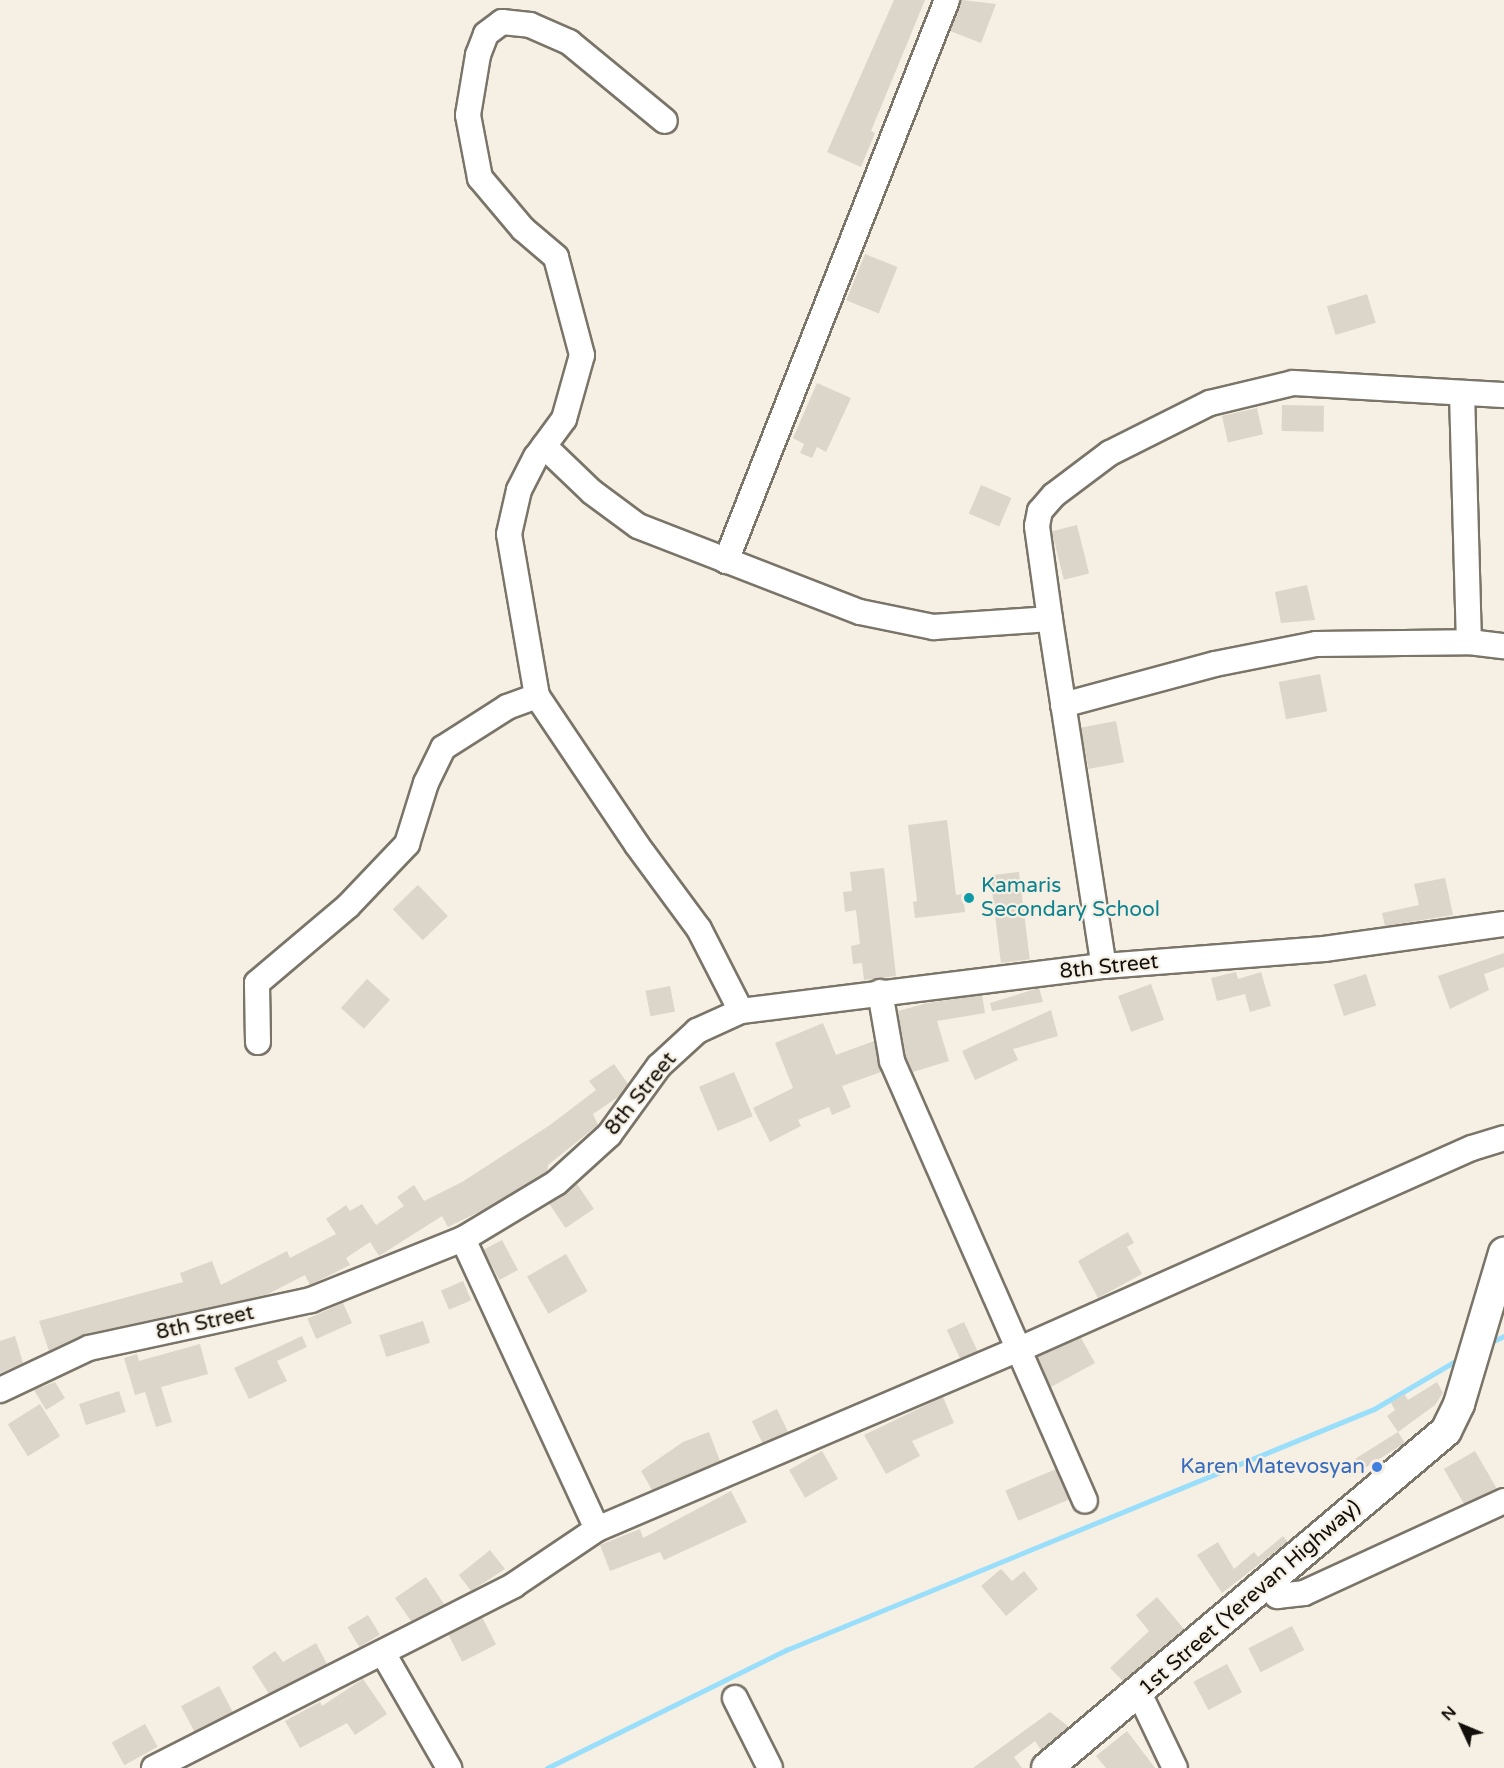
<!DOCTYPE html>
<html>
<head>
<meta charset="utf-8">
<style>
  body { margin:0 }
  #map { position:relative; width:1504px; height:1768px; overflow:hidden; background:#f6efe3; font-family:"Varela Round",sans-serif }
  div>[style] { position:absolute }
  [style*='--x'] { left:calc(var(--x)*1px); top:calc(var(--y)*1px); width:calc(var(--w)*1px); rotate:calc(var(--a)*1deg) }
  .stream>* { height:5px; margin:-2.5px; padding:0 2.5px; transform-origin:2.5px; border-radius:2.5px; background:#99dffb }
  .building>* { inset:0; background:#dcd5c9; transform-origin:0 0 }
  .roads { filter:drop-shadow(2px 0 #7a7469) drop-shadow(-2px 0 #7a7469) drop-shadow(0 2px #7a7469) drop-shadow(0 -2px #7a7469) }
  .minor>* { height:24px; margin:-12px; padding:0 12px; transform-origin:12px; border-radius:12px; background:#fff }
  .major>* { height:30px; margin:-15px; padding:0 15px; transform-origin:15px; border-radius:15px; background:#fff }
  .dots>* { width:16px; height:16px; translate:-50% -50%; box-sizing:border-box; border:3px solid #f6efe3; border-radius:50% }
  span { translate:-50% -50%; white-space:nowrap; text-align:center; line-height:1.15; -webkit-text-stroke:4.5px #f6efe3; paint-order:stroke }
  .culture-label { font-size:21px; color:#0d838f }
  .left { translate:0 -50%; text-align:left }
  .street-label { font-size:21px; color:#120f0b }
  .shop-label { font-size:21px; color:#366cbe }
  .right { translate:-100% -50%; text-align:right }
  .north { position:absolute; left:1432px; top:1696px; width:60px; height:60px; -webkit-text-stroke:4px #f6efe3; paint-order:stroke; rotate:314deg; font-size:16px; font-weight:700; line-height:24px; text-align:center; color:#120f0b }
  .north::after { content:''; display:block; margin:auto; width:21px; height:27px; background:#120f0b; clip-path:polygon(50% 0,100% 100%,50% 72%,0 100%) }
</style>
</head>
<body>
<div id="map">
  <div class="stream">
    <div style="--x:1489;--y:1343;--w:17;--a:-25"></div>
    <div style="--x:547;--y:1768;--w:267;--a:-26.3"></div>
    <div style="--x:786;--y:1650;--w:635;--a:-22.29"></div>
    <div style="--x:1374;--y:1409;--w:102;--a:-30.6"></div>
  </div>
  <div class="building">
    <div style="clip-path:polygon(894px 0,925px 0,871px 131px,875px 133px,861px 167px,827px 152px)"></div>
    <div style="clip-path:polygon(962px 0,996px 4px,981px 43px,950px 31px)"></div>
    <div style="left:865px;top:254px;width:35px;height:50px;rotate:22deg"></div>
    <div style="left:1367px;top:294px;width:30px;height:42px;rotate:73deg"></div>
    <div style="clip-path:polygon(817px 383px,851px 398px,826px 452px,817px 447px,812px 458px,800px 453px,804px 444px,793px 438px)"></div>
    <div style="left:1282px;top:405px;width:42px;height:26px;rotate:1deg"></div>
    <div style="left:1257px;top:408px;width:27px;height:36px;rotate:77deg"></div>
    <div style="left:981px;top:485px;width:33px;height:31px;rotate:23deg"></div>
    <div style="left:1077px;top:525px;width:50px;height:26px;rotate:76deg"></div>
    <div style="clip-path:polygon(1307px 585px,1315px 620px,1281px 623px,1275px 592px)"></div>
    <div style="left:1320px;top:674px;width:38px;height:42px;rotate:79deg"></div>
    <div style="left:1116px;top:721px;width:42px;height:36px;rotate:79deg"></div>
    <div style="clip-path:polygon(947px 820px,956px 895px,963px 894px,965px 912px,915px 918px,913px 902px,917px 901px,908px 825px)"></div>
    <div style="clip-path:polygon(884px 868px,896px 976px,864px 980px,862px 963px,853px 964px,851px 946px,860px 944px,856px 910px,845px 912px,843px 892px,852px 891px,850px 872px)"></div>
    <div style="left:1019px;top:872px;width:88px;height:29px;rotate:83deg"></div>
    <div style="clip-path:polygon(1445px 878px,1453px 915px,1385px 926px,1382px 913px,1419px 905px,1414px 884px)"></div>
    <div style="left:418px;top:885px;width:43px;height:35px;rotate:46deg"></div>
    <div style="clip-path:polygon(1504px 953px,1504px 967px,1484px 974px,1489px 990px,1450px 1009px,1438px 976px)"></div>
    <div style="clip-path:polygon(1236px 972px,1238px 979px,1261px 972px,1271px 1006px,1250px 1012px,1245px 994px,1217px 1001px,1211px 978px)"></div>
    <div style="left:1366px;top:974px;width:33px;height:34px;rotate:72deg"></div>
    <div style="left:367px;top:979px;width:31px;height:39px;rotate:42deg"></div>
    <div style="left:1151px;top:984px;width:38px;height:35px;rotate:70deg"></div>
    <div style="left:670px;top:986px;width:26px;height:25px;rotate:79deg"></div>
    <div style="clip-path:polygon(1039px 988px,1043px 1002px,992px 1011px,990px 1003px)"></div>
    <div style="clip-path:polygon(982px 995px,985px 1013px,937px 1021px,949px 1061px,913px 1072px,906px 1057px,898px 1011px,927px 1003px)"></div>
    <div style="clip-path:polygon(1051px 1010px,1058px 1036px,1013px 1049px,1018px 1060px,975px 1080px,962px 1051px)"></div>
    <div style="clip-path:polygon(823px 1023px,836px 1055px,874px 1041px,881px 1072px,842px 1086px,851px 1107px,832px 1115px,829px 1107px,798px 1120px,801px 1126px,770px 1142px,753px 1108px,793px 1088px,775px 1043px)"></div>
    <div style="clip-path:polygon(614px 1064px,628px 1084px,621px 1095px,593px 1114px,598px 1125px,548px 1165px,547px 1172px,487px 1208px,448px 1227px,442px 1216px,379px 1256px,370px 1242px,346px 1258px,350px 1265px,310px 1285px,305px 1275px,266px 1295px,86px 1334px,49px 1351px,39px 1321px,183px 1282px,180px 1273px,212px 1261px,221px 1285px,287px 1251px,290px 1258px,336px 1234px,326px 1219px,346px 1205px,350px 1211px,362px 1204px,376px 1225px,404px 1206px,397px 1197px,414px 1185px,424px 1201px,462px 1182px,550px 1125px,596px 1090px,589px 1081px)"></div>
    <div style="left:734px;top:1072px;width:48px;height:38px;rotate:67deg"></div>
    <div style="left:577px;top:1184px;width:30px;height:34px;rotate:56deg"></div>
    <div style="clip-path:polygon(1128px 1232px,1134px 1243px,1127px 1247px,1142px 1274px,1098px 1298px,1078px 1261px)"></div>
    <div style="left:502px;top:1240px;width:34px;height:21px;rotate:62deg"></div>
    <div style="left:566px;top:1254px;width:43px;height:45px;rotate:60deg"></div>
    <div style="left:463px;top:1281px;width:21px;height:24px;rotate:67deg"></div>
    <div style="left:343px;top:1303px;width:22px;height:39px;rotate:66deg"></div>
    <div style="left:423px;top:1321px;width:23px;height:46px;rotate:72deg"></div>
    <div style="left:964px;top:1322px;width:33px;height:19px;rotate:65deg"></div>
    <div style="clip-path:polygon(15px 1336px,23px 1363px,0 1373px,0 1341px)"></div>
    <div style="clip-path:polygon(302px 1336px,307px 1347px,277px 1361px,287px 1381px,249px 1399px,234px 1368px)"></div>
    <div style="clip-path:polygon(1081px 1338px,1095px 1363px,1051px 1387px,1037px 1357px)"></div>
    <div style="clip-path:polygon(200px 1344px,208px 1374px,161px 1387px,172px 1422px,156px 1427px,145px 1392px,135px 1395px,124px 1358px,137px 1354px,139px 1361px)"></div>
    <div style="clip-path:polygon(55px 1382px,65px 1398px,46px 1410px,34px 1390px)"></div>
    <div style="clip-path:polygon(1437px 1382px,1443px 1393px,1435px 1405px,1398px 1432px,1387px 1416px,1395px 1410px,1391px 1403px,1404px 1394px,1408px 1400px)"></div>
    <div style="left:119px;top:1391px;width:22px;height:42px;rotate:72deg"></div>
    <div style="clip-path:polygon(943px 1397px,954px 1423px,912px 1441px,920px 1456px,886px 1474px,864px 1435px)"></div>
    <div style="left:40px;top:1404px;width:38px;height:38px;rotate:58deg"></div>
    <div style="left:777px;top:1409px;width:25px;height:28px;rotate:64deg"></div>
    <div style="clip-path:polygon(709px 1432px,720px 1461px,652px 1490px,641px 1471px,683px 1442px)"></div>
    <div style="left:1398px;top:1432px;width:13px;height:50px;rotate:58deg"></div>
    <div style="left:822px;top:1451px;width:32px;height:38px;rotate:60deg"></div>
    <div style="left:1475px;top:1451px;width:44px;height:36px;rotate:60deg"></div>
    <div style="left:1056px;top:1469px;width:33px;height:55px;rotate:67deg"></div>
    <div style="clip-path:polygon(731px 1491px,747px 1522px,664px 1560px,660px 1552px,610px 1571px,600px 1545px,640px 1529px,643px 1538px)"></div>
    <div style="clip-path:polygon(1283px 1536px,1288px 1542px,1222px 1593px,1197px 1555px,1218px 1542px,1234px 1569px,1254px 1552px,1258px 1557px)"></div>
    <div style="clip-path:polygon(490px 1550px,505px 1569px,471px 1591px,459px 1575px)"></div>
    <div style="clip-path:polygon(1001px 1569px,1012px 1581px,1024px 1571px,1038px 1589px,1006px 1616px,981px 1586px)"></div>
    <div style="clip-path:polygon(426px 1577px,444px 1604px,411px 1621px,395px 1598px)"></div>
    <div style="clip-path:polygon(1157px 1597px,1184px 1629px,1123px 1681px,1110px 1668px,1149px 1631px,1136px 1615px)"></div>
    <div style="left:368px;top:1615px;width:23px;height:24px;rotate:59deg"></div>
    <div style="left:482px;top:1617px;width:31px;height:38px;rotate:63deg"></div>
    <div style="left:1292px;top:1626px;width:27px;height:49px;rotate:63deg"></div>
    <div style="clip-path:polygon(316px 1643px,327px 1664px,269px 1694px,252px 1667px,275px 1651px,283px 1662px)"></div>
    <div style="left:1227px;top:1664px;width:32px;height:38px;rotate:62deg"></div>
    <div style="clip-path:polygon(363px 1679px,387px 1714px,355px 1735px,347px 1723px,300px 1748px,285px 1721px,320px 1702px,322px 1706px)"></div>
    <div style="left:219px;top:1686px;width:30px;height:43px;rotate:62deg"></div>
    <div style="clip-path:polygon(1050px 1712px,1069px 1727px,1041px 1750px,1035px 1741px,1014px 1757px,1022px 1768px,973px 1768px)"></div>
    <div style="left:145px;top:1724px;width:26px;height:38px;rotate:61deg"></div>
    <div style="clip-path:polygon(1127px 1731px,1155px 1768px,1106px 1768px,1096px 1756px)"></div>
  </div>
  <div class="roads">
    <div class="minor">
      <div style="--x:1462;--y:393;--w:249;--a:88.4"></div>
      <div style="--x:544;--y:446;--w:66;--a:43.8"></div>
      <div style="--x:592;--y:492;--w:57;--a:36.5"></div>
      <div style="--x:638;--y:526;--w:238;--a:21.2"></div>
      <div style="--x:860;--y:612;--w:76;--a:11.5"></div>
      <div style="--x:934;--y:627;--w:116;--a:-3.9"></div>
      <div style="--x:1050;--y:619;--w:351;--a:81.2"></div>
      <div style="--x:726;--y:561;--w:603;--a:-68.5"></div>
      <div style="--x:1050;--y:619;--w:94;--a:-98"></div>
      <div style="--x:1037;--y:526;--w:15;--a:-79"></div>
      <div style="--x:1040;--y:511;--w:21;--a:-49"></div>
      <div style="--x:1054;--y:495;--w:70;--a:-36.9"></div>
      <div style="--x:1110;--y:453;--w:112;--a:-26.6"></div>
      <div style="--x:1210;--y:403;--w:85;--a:-13.5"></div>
      <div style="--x:1293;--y:383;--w:211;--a:3.3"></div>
      <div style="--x:537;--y:696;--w:164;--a:-99.8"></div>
      <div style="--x:509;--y:534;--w:45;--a:-77.2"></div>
      <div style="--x:519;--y:490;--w:37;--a:-63"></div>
      <div style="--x:536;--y:457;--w:47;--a:-53.6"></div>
      <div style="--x:564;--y:419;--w:66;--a:-74.3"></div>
      <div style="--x:582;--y:355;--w:101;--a:-104.9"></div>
      <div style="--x:556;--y:257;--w:43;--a:-139.7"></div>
      <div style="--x:523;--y:229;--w:67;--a:-130.1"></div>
      <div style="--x:480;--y:178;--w:64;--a:-100.8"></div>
      <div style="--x:468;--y:115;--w:61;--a:-80.5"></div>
      <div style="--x:478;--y:55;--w:22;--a:-69"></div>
      <div style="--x:486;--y:34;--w:20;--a:-37"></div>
      <div style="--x:502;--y:22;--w:28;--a:6"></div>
      <div style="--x:530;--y:25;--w:43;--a:23.6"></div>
      <div style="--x:569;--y:42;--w:124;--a:39.5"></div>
      <div style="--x:1063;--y:705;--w:157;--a:-15.1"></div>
      <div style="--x:1215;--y:664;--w:103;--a:-11.2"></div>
      <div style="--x:1316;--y:644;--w:153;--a:-0.7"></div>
      <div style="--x:1469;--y:642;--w:35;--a:7"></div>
      <div style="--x:880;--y:992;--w:70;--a:80.1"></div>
      <div style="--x:892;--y:1061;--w:480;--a:66.3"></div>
      <div style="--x:258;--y:1042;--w:59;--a:-91"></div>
      <div style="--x:257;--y:983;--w:119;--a:-40.2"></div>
      <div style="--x:348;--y:906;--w:86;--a:-46.4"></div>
      <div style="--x:407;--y:844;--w:64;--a:-72.7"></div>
      <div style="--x:426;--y:783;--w:39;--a:-64"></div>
      <div style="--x:443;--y:748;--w:76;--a:-32.6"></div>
      <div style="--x:507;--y:707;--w:32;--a:-20"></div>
      <div style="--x:537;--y:696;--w:179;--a:56.1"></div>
      <div style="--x:637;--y:845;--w:104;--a:53.6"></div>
      <div style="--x:699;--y:929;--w:92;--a:62.9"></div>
      <div style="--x:463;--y:1239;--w:319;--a:65.2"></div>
      <div style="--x:0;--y:1390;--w:98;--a:-25.3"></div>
      <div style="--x:89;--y:1348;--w:227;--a:-12.2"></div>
      <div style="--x:311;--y:1300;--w:164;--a:-21.9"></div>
      <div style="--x:463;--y:1239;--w:109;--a:-31.1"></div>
      <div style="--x:556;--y:1183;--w:72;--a:-42.2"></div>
      <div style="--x:609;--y:1135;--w:85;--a:-54.1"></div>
      <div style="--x:659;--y:1066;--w:52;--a:-42.6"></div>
      <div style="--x:697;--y:1031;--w:48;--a:-24.4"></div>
      <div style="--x:741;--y:1011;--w:366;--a:-7.1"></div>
      <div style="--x:1104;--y:966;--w:221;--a:-4.4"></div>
      <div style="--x:1324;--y:949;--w:182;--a:-7.9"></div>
      <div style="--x:1265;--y:1583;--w:18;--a:47"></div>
      <div style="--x:1277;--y:1596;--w:27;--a:-6"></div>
      <div style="--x:1304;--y:1593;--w:220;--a:-24.7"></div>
      <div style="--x:383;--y:1653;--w:133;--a:60.1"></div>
      <div style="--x:1139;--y:1693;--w:83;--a:64.4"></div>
      <div style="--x:735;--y:1698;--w:78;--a:63.4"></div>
      <div style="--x:154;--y:1768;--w:404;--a:-26.9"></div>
      <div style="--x:514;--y:1585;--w:100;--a:-34"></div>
      <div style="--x:597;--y:1529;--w:460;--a:-23.1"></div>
      <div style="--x:1020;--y:1349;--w:495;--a:-24"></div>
      <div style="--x:1472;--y:1148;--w:34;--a:-17"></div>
    </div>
    <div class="major">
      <div style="--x:1047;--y:1768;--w:522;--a:-40.18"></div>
      <div style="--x:1446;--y:1431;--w:30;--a:-64"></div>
      <div style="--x:1459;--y:1404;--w:158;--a:-73.4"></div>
    </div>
  </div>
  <div class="dots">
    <div style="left:969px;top:898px;background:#0f9aa8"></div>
    <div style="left:1377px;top:1467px;background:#3f7fe0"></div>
  </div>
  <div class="culture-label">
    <span class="left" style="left:981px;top:898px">Kamaris<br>Secondary School</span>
  </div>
  <div class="street-label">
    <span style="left:1109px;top:967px;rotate:-6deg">8th Street</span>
    <span style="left:641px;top:1094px;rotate:-51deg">8th Street</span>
    <span style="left:205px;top:1323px;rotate:-12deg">8th Street</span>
    <span style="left:1250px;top:1598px;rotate:-41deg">1st Street (Yerevan Highway)</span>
  </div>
  <div class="shop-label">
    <span class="right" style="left:1365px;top:1467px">Karen Matevosyan</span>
  </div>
  <div class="north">N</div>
</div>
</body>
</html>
